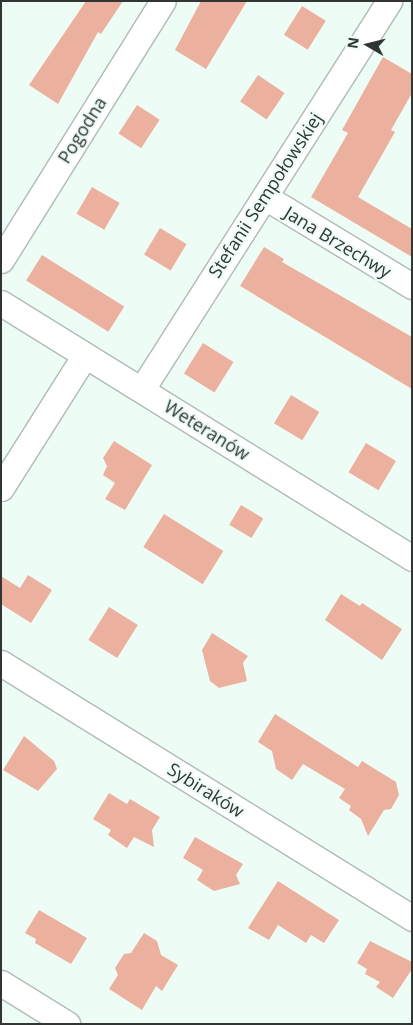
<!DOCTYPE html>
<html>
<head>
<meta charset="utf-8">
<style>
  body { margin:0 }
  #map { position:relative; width:413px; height:1025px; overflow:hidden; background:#eefcf6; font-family:"Open Sans",sans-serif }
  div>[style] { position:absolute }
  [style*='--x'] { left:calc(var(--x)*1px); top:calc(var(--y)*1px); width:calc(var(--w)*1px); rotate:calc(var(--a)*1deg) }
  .building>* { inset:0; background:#ecb19e; transform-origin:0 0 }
  .roads { filter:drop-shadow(1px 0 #afbbb5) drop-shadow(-1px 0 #afbbb5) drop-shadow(0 1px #afbbb5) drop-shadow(0 -1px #afbbb5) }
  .minor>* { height:25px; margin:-12.5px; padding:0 12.5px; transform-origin:12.5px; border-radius:12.5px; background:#fff }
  span { translate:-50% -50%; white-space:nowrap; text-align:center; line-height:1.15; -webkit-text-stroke:4.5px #eefcf6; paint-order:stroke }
  .street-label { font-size:18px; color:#313634 }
  .frame { position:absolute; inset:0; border:2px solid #313634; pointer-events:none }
  .north { position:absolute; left:343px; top:20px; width:50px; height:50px; -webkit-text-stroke:4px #eefcf6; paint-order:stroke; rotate:278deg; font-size:14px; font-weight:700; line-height:20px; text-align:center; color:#313634 }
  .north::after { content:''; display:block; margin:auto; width:18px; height:22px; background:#313634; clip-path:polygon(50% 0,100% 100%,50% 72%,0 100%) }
</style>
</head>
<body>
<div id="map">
  <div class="building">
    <div style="clip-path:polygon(86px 1px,123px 1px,101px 34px,98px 32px,58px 104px,29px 85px)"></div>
    <div style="clip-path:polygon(201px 1px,247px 1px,206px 69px,175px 50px)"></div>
    <div style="left:302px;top:6px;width:28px;height:34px;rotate:32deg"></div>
    <div style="clip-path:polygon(383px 57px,412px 74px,412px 93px,391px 130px,395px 132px,358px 197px,412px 229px,412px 257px,311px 197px,348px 133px,342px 130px)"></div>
    <div style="left:258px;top:75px;width:32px;height:32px;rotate:34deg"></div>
    <div style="left:137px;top:105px;width:27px;height:34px;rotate:33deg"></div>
    <div style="left:92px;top:187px;width:32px;height:31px;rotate:30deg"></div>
    <div style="left:160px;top:228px;width:31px;height:31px;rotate:31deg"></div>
    <div style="clip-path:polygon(264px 247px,284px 259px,282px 262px,412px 337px,412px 389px,240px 286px)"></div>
    <div style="left:42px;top:255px;width:97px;height:30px;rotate:32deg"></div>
    <div style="left:203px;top:343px;width:36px;height:36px;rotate:32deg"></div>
    <div style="left:291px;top:395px;width:33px;height:33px;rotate:31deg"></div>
    <div style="clip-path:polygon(114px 441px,152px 465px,125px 510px,105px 499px,115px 483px,103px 475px,107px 466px,103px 458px)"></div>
    <div style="left:366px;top:443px;width:35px;height:34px;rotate:31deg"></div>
    <div style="left:241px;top:505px;width:26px;height:23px;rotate:31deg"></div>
    <div style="left:164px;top:514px;width:70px;height:39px;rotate:32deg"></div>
    <div style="clip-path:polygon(28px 575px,52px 590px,31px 623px,1px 604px,1px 576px,20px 588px)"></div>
    <div style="clip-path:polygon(341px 594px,360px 606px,362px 603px,402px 629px,382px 660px,325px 620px)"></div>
    <div style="left:109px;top:607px;width:34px;height:39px;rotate:32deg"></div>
    <div style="clip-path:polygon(212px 633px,248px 656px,243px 663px,247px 681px,219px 688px,210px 681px,202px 650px)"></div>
    <div style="clip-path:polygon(275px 714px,358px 767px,362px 761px,396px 782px,399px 795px,391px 809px,384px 810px,368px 836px,361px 819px,349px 810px,351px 806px,339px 798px,345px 789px,303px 764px,292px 780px,276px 769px,272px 751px,258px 742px)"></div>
    <div style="clip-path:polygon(24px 736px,54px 761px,57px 769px,38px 791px,3px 770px)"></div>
    <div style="clip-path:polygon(109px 793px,127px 804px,130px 799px,160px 817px,152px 830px,154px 847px,134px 837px,127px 848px,108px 835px,111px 830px,93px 819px)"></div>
    <div style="clip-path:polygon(195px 837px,243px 864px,236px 875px,240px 884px,214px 891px,197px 880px,203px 870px,183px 858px)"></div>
    <div style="clip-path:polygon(278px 881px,339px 920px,324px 943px,311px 935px,306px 943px,278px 925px,269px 940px,248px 928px)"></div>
    <div style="clip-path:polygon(39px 910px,87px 938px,71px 964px,35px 943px,36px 939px,25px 933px)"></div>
    <div style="clip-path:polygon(144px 933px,157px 941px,161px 955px,178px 965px,162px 991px,156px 986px,142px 1010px,109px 989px,118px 975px,115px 968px,124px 954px,131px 953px)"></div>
    <div style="clip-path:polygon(370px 941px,412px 962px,412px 969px,393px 998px,376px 987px,380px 982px,365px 974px,367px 969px,357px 963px)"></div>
  </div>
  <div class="roads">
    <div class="minor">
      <div style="--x:265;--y:197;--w:172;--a:31.2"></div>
      <div style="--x:1;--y:260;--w:305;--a:-58"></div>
      <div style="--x:1;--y:303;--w:484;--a:31.8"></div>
      <div style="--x:142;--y:389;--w:460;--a:-57.5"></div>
      <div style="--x:1;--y:488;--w:157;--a:-57.7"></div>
      <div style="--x:1;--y:663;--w:484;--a:31.8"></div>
      <div style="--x:1;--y:983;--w:78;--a:31.8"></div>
    </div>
  </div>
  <div class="street-label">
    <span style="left:82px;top:130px;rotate:-58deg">Pogodna</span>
    <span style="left:265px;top:195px;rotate:-57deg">Stefanii Sempołowskiej</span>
    <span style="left:338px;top:242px;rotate:31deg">Jana Brzechwy</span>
    <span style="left:207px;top:430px;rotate:32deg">Weteranów</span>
    <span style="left:206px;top:790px;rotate:32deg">Sybiraków</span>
  </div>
  <div class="frame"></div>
  <div class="north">N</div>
</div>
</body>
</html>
